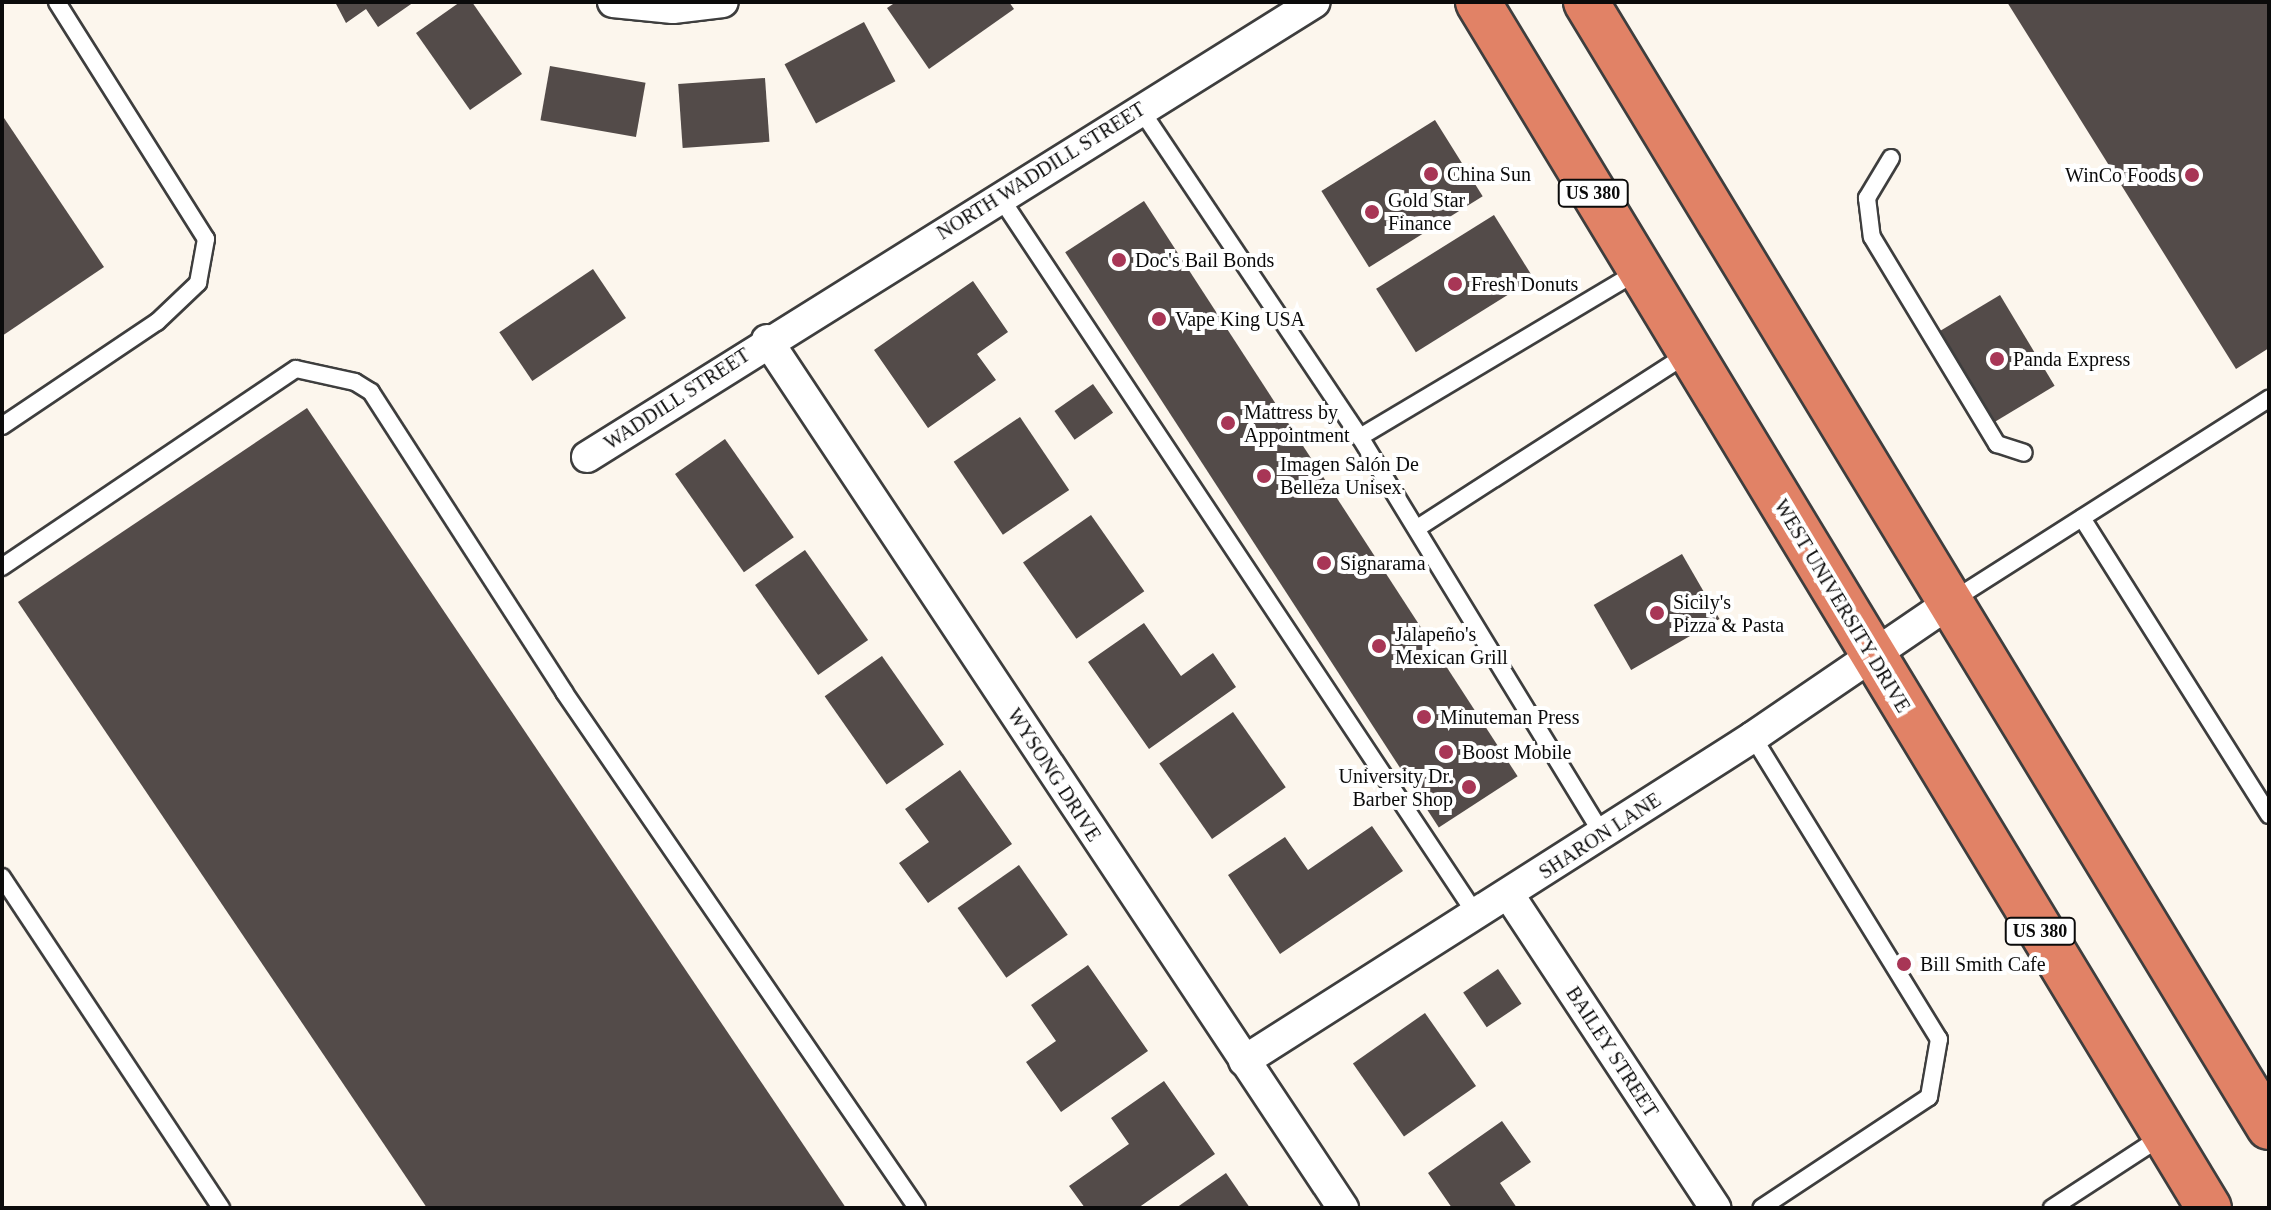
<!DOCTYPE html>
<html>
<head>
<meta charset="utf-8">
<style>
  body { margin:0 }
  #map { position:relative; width:2271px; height:1210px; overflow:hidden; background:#fcf6ed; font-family:Georgia,serif }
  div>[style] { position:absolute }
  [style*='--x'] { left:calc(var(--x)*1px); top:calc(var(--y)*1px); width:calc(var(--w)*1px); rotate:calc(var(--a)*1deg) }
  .building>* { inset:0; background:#534b49; transform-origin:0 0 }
  .roads { filter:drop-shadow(2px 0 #3e3e3e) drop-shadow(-2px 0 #3e3e3e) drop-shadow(0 2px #3e3e3e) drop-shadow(0 -2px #3e3e3e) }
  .lane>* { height:16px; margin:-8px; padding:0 8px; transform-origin:8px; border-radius:8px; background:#fff }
  .street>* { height:30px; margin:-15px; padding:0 15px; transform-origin:15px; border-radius:15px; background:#fff }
  .highway>* { height:44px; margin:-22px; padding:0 22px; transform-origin:22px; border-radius:22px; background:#e18266 }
  .dots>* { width:22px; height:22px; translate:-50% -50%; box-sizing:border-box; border:4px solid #fff; border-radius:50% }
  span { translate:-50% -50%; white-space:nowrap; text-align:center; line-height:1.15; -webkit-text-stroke:8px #fff; paint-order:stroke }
  .shield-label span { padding:2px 6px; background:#fff; border:2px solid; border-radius:6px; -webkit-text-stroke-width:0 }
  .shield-label { font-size:18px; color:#0b0b0b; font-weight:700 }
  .street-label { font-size:20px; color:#0b0b0b }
  .poi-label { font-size:20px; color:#0b0b0b }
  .left { translate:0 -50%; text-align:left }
  .right { translate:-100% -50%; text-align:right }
  .frame { position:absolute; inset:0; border:4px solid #0b0b0b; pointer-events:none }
</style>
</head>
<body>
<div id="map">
  <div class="building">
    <div style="clip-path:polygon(335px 2px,414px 2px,378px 27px,366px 9px,346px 23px)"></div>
    <div style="clip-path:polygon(460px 2px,472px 2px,522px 74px,470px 110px,416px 33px)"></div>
    <div style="clip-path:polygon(896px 2px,1009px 2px,1014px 9px,929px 69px,887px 8px)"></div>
    <div style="clip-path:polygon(2007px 2px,2269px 2px,2269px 348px,2236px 369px)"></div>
    <div style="left:864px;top:22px;width:67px;height:90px;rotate:62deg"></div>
    <div style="left:550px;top:66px;width:97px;height:55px;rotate:10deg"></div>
    <div style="left:765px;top:78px;width:64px;height:87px;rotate:86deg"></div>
    <div style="clip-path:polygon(2px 115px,104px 267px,2px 336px)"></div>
    <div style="left:1435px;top:120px;width:90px;height:134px;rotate:58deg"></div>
    <div style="left:1144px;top:201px;width:686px;height:94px;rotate:57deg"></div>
    <div style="left:1494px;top:215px;width:75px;height:139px;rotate:58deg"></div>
    <div style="left:593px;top:269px;width:59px;height:113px;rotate:56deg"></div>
    <div style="clip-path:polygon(973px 281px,1008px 332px,977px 354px,996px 380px,928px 428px,874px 350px)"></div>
    <div style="left:2000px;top:295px;width:106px;height:70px;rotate:59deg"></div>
    <div style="left:1093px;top:384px;width:35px;height:47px;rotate:55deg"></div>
    <div style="clip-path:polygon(307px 408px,846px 1208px,427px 1208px,18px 602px)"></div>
    <div style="left:1020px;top:417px;width:88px;height:80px;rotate:56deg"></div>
    <div style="left:725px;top:439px;width:120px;height:61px;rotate:55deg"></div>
    <div style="left:1091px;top:515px;width:93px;height:83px;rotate:55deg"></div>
    <div style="left:805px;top:550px;width:110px;height:61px;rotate:55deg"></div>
    <div style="left:1682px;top:554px;width:75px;height:102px;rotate:60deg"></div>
    <div style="clip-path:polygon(1144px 623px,1181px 676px,1213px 653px,1236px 687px,1149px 749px,1088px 662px)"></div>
    <div style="left:882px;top:656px;width:108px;height:70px;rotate:55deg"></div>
    <div style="left:1233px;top:712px;width:92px;height:90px;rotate:55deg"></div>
    <div style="clip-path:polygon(960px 770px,1012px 844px,928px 903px,899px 863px,929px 842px,905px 809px)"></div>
    <div style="clip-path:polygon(1372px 826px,1403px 871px,1280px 954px,1228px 875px,1285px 837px,1308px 870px)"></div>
    <div style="left:1019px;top:865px;width:85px;height:75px;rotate:55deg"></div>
    <div style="clip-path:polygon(1088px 965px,1148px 1051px,1061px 1112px,1026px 1062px,1056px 1041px,1031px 1005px)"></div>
    <div style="left:1498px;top:969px;width:42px;height:42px;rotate:56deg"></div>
    <div style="left:1425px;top:1013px;width:89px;height:88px;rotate:55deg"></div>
    <div style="clip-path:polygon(1164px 1081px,1215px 1154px,1138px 1208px,1085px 1208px,1069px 1186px,1129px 1144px,1111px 1118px)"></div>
    <div style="clip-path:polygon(1502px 1121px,1531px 1162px,1500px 1183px,1517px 1208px,1452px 1208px,1428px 1173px)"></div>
    <div style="clip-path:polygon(1226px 1173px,1250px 1208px,1176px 1208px)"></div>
  </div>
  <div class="roads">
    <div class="lane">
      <div style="--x:1141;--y:110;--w:394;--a:56.2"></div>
      <div style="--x:1360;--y:437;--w:324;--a:-30.8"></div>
      <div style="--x:1891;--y:158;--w:47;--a:121"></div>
      <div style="--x:1867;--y:198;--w:39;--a:83"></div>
      <div style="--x:1872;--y:237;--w:242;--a:58.9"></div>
      <div style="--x:1997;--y:444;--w:28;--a:18"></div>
      <div style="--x:1000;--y:197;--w:863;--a:56.44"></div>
      <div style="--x:2;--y:426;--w:187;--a:-33.9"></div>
      <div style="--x:157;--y:322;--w:57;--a:-43.6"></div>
      <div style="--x:198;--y:283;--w:45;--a:-79.7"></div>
      <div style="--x:206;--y:239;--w:280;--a:-122.2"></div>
      <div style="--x:1360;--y:437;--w:465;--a:58.6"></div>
      <div style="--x:2082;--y:518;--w:351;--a:57.8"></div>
      <div style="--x:1419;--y:527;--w:321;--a:-32.8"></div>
      <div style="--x:2;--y:567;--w:354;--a:-34"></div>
      <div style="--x:296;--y:369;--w:60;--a:12.4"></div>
      <div style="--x:355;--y:382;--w:19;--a:32"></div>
      <div style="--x:371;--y:392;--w:357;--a:57.2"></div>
      <div style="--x:564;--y:692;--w:625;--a:55.62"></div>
      <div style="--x:1953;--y:600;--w:375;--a:-32.5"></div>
      <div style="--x:1753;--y:737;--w:355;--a:58.4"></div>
      <div style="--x:1939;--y:1039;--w:59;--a:99.8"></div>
      <div style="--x:1929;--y:1097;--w:201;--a:146.5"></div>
      <div style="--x:2;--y:877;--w:397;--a:56.5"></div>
      <div style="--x:2052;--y:1208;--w:134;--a:-33.1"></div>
    </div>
    <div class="street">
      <div style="--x:613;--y:2;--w:60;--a:5.7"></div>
      <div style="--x:673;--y:8;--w:50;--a:-6.8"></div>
      <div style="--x:767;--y:340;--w:1042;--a:56.43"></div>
      <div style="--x:587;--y:457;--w:858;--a:-32.01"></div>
      <div style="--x:1509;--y:895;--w:375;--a:56.6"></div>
      <div style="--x:1244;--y:1061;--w:603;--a:-32.48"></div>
      <div style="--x:1753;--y:737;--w:240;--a:-34.3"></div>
    </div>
    <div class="highway">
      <div style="--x:1478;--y:2;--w:1410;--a:58.78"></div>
      <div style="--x:1586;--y:2;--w:1316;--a:58.74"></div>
    </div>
  </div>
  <div class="dots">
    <div style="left:1431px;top:174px;background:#a83656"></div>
    <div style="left:2192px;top:175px;background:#a83656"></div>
    <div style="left:1372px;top:212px;background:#a83656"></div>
    <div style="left:1119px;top:260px;background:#a83656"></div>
    <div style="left:1455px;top:284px;background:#a83656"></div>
    <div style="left:1159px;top:319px;background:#a83656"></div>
    <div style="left:1997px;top:359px;background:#a83656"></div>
    <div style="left:1228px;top:423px;background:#a83656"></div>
    <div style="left:1264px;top:476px;background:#a83656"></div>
    <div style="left:1324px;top:563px;background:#a83656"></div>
    <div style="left:1657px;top:613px;background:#a83656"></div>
    <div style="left:1379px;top:646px;background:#a83656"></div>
    <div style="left:1424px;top:717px;background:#a83656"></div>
    <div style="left:1446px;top:752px;background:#a83656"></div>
    <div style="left:1469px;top:787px;background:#a83656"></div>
    <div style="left:1904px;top:964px;background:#a83656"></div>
  </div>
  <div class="shield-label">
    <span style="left:1593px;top:193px">US 380</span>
    <span style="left:2040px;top:931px">US 380</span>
  </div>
  <div class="street-label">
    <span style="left:1041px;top:171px;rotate:-32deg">NORTH WADDILL STREET</span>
    <span style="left:677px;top:399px;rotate:-33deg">WADDILL STREET</span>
    <span style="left:1842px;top:606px;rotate:59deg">WEST UNIVERSITY DRIVE</span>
    <span style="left:1054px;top:775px;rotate:57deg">WYSONG DRIVE</span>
    <span style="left:1600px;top:836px;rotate:-33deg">SHARON LANE</span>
    <span style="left:1612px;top:1052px;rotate:57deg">BAILEY STREET</span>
  </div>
  <div class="poi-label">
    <span class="left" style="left:1447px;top:174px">China Sun</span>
    <span class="right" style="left:2176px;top:175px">WinCo Foods</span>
    <span class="left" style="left:1388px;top:212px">Gold Star<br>Finance</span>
    <span class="left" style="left:1135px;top:260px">Doc's Bail Bonds</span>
    <span class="left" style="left:1471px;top:284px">Fresh Donuts</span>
    <span class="left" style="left:1175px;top:319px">Vape King USA</span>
    <span class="left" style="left:2013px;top:359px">Panda Express</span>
    <span class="left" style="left:1244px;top:424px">Mattress by<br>Appointment</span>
    <span class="left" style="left:1280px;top:476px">Imagen Salón De<br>Belleza Unisex</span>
    <span class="left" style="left:1340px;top:563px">Signarama</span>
    <span class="left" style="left:1673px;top:614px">Sicily's<br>Pizza &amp; Pasta</span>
    <span class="left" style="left:1395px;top:646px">Jalapeño's<br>Mexican Grill</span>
    <span class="left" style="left:1440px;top:717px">Minuteman Press</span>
    <span class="left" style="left:1462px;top:752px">Boost Mobile</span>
    <span class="right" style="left:1453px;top:788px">University Dr.<br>Barber Shop</span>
    <span class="left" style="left:1920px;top:964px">Bill Smith Cafe</span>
  </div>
  <div class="frame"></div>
</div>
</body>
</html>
